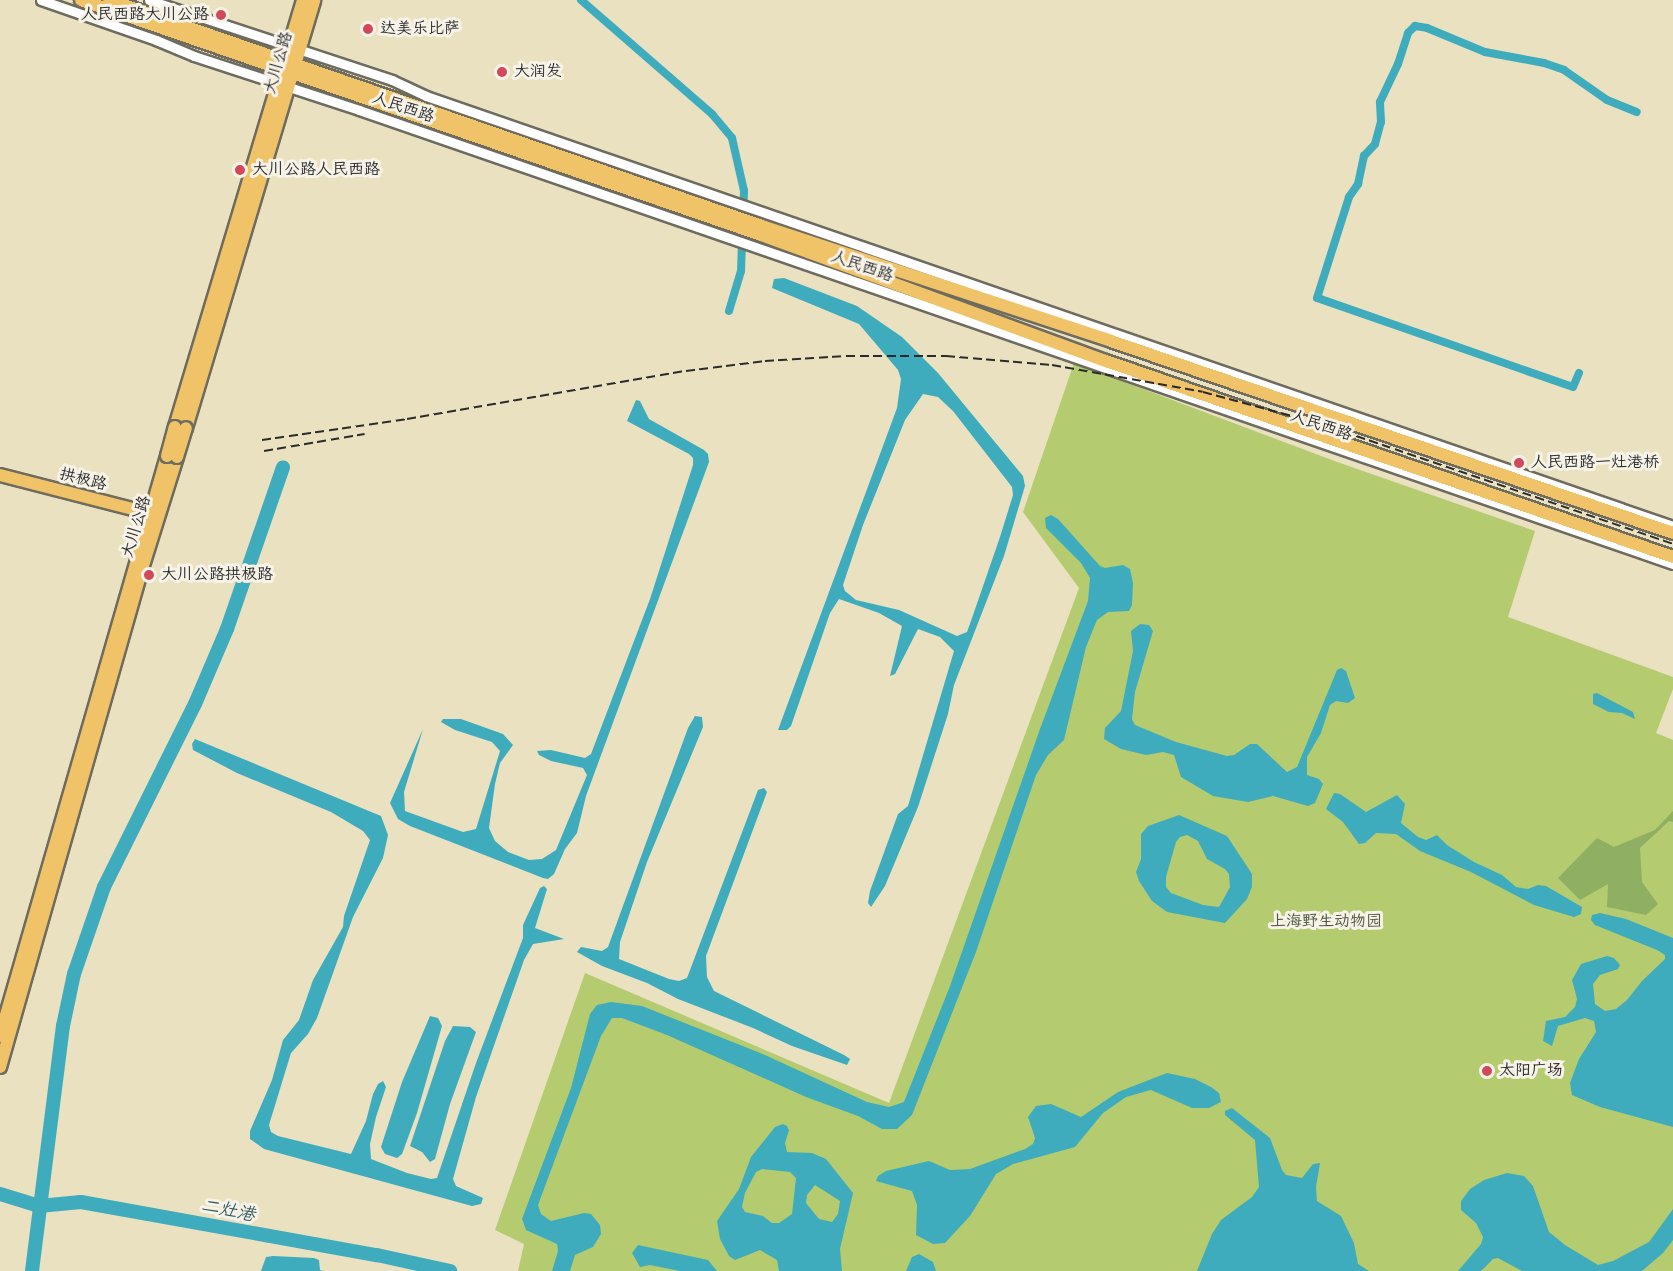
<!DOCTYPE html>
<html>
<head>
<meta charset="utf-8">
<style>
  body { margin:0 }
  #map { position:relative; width:1673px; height:1271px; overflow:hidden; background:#eae1c0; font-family:"Balsamiq Sans","LXGW WenKai TC",sans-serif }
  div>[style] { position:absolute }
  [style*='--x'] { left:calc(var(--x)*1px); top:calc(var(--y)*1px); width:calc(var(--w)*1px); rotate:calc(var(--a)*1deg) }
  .green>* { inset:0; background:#b4cb6f }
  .forest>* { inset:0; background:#8faf62 }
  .water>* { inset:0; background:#3facbd }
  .canal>* { height:8px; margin:-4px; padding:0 4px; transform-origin:4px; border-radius:4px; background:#3facbd }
  .river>* { height:14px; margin:-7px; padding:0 7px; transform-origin:7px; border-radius:7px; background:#3facbd }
  .roads { filter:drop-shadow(2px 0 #6e6b5f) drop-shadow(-2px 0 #6e6b5f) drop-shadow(0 2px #6e6b5f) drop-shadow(0 -2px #6e6b5f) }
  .minor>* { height:9px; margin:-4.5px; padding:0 4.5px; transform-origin:4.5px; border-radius:4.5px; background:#fff }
  .major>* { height:12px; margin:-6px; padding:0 6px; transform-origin:6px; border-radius:6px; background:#f1c369 }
  .rail>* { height:2px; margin-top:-1px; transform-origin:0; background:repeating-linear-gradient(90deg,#2b2b2b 0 9px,transparent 0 13.5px) }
  .bridges { filter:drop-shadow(2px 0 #6e6b5f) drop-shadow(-2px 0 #6e6b5f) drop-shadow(0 2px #6e6b5f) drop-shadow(0 -2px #6e6b5f) }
  .major-bridge>* { height:12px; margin:-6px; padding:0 6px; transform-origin:6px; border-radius:6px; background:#f1c369 }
  .dots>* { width:16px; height:16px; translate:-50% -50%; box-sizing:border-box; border:3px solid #f7f3e8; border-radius:50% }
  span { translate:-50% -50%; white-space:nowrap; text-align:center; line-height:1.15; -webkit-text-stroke:6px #f7f3e8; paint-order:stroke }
  .poi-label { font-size:16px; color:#2b2b2b }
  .right { translate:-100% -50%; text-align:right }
  .left { translate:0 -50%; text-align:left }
  .street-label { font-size:16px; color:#2b2b2b }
  .park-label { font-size:16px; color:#4d533c }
  .water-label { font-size:18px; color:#32585e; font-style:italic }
</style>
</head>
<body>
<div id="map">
  <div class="green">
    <div style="clip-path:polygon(1074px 363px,1340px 463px,1535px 531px,1508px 617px,1673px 677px,1673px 689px,1656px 733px,1673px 740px,1673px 1271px,518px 1271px,524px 1244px,495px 1230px,585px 973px,889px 1103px,1079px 588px,1023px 512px)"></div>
  </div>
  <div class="forest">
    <div style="clip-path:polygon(1673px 811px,1673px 822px,1669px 821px,1640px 848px,1642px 882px,1658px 904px,1646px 915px,1607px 907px,1608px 884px,1580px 900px,1558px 878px,1597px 838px,1614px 847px,1655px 830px)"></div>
  </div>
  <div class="water">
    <div style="clip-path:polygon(evenodd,784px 278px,857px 306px,902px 337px,938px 373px,1023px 476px,1025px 486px,1004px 556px,954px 685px,948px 714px,918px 807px,885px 886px,871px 907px,868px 903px,870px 891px,898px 814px,908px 806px,954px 651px,940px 637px,918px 629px,895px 674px,890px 676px,902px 626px,879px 613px,839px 599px,830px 613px,791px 726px,787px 730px,778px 730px,897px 408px,901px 379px,898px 370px,859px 324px,772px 288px,774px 279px,784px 278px,923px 394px,938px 397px,953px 411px,1012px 487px,1013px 495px,1000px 537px,972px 618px,967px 632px,957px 636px,899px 610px,856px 600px,845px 591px,843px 585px,863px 525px,905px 420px,923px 394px)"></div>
    <div style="clip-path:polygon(636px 400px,640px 401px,649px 419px,704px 450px,708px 454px,709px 462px,586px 796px,577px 833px,565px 849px,554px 874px,548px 879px,543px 878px,410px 826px,398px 819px,390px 803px,423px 729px,404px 792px,405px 811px,463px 832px,476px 829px,500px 751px,492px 742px,455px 730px,441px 722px,443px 719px,461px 719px,503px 734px,513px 745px,500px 763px,495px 784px,489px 828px,495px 841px,508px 852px,529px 860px,542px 859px,556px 850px,587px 775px,583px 768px,551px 761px,539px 755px,537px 751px,551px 750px,585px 758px,591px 754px,650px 599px,693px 465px,693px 458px,689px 454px,627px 421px)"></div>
    <div style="clip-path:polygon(1051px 515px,1058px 519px,1100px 566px,1105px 568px,1123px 565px,1130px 569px,1133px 583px,1132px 605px,1129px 611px,1108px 612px,1097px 620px,1086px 647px,1064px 740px,1048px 755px,1036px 775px,976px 952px,912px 1115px,897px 1129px,882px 1129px,858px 1116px,806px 1097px,667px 1035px,622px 1018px,612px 1018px,601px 1036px,538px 1205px,541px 1214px,551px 1221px,584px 1213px,591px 1214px,600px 1225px,601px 1234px,593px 1247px,575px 1255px,570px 1271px,552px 1271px,558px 1251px,557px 1244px,526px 1230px,522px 1219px,571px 1088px,590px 1014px,597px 1005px,611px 1002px,642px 1006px,765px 1055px,867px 1102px,889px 1107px,904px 1102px,950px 986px,1040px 729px,1088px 601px,1090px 578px,1081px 563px,1046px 528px,1045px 518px)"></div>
    <div style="clip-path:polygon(1140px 624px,1149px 625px,1153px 631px,1135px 692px,1132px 719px,1135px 725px,1176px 742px,1227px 756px,1234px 755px,1250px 744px,1257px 744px,1287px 772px,1297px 767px,1337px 670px,1341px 668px,1346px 671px,1355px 698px,1348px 703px,1336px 701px,1330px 705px,1321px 733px,1307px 757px,1307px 775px,1319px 779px,1323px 784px,1315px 803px,1308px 806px,1273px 796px,1248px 802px,1213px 796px,1181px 777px,1174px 755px,1163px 752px,1146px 755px,1121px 749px,1104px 739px,1105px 728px,1121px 711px,1133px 651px,1131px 631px)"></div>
    <div style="clip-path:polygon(1597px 693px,1633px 712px,1635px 719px,1622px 713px,1609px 712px,1593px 704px,1593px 694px)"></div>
    <div style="clip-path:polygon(695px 716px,702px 717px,703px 727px,647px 862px,620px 942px,619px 959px,669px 979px,679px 981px,687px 978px,758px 790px,764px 788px,767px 792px,706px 956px,707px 977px,714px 991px,844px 1055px,850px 1059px,847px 1065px,792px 1046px,753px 1028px,678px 999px,647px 983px,602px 966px,577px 952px,581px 947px,602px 951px,608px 947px,688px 728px)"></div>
    <div style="clip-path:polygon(195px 739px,381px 816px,388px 835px,383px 858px,353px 917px,317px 1018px,308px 1034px,291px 1053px,269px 1125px,271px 1132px,278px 1136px,351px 1154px,366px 1121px,373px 1094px,378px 1084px,383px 1081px,386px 1087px,376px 1117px,370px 1144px,371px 1159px,407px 1173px,431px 1179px,437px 1178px,476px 1063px,523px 938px,523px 925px,540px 888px,544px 886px,547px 889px,535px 928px,564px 939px,533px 944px,524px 960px,476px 1097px,453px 1179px,456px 1186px,483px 1198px,481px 1204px,472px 1206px,264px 1149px,250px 1139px,250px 1131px,272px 1080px,283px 1040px,299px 1020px,313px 980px,343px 927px,344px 916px,370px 840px,363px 831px,331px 812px,237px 773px,193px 750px,192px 744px)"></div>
    <div style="clip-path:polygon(1334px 793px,1340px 794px,1366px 812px,1397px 795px,1405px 804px,1401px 823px,1418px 837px,1426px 840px,1437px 835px,1447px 845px,1474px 862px,1502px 875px,1516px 887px,1528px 889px,1538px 885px,1546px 886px,1582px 907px,1581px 914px,1574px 917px,1534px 905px,1471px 872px,1420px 851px,1396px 834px,1376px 833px,1365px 843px,1359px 844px,1343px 822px,1326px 809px)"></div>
    <div style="clip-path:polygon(evenodd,1179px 815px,1227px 836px,1252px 874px,1252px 887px,1247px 899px,1225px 923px,1167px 912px,1152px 901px,1139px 881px,1136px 872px,1141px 859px,1141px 834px,1148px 826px,1179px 815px,1187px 835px,1198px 841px,1207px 859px,1225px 869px,1229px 874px,1230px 887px,1219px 907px,1203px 905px,1171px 893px,1166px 887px,1166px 877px,1176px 842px,1180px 837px,1187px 835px)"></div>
    <div style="clip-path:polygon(1600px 913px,1626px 919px,1673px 938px,1673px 1127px,1600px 1107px,1572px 1095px,1570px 1083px,1579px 1059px,1596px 1032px,1594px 1021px,1585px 1018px,1558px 1026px,1552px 1046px,1543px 1041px,1546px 1021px,1565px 1017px,1575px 1007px,1577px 999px,1572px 980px,1581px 964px,1607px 956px,1614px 958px,1620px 965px,1618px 969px,1600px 975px,1593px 984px,1595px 1004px,1605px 1011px,1616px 1009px,1627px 1000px,1642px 981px,1665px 959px,1665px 955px,1657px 950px,1595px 925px,1591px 920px,1592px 915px)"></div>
    <div style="clip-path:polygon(430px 1016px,438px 1018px,442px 1026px,417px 1113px,402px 1154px,397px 1158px,385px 1154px,381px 1147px,402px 1082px)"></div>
    <div style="clip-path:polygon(453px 1026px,470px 1027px,476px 1032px,450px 1104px,435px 1159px,430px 1162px,422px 1152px,410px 1146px,445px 1041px)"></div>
    <div style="clip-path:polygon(1167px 1073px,1195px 1079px,1211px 1087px,1219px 1093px,1221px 1102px,1209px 1108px,1192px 1108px,1151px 1090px,1126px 1097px,1103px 1113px,1075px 1147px,1013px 1164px,996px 1174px,970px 1216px,945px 1243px,933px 1244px,916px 1235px,917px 1205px,912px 1191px,876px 1181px,878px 1176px,886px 1171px,929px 1161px,950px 1170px,970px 1169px,1025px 1149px,1033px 1144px,1035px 1138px,1028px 1117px,1036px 1106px,1051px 1104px,1081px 1117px,1118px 1092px)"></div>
    <div style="clip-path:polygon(1232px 1108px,1270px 1138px,1282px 1170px,1286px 1175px,1302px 1178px,1313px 1164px,1320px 1163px,1316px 1187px,1317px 1201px,1341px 1216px,1354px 1243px,1358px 1264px,1369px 1271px,1197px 1271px,1212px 1234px,1221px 1220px,1252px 1197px,1259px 1187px,1255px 1140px,1225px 1115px,1225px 1111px)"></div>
    <div style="clip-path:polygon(evenodd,783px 1124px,787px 1126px,789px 1130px,785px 1143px,787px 1152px,812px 1153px,826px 1159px,853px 1193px,840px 1249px,842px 1271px,779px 1271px,777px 1260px,760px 1250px,735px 1260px,729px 1256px,720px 1239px,717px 1221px,739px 1189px,751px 1157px,775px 1127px,783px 1124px,762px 1169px,790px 1172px,796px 1178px,792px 1214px,779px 1223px,772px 1223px,763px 1216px,745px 1212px,742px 1207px,745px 1193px,756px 1172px,762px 1169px,783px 1124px,815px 1185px,840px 1201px,838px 1214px,832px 1222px,819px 1219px,806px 1203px,807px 1195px,815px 1185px)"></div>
    <div style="clip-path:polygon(1507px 1173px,1524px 1176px,1533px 1186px,1549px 1232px,1565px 1245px,1598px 1265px,1613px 1261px,1649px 1242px,1673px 1209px,1673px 1240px,1663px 1253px,1642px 1271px,1522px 1271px,1498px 1258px,1493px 1259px,1481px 1271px,1458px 1271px,1481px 1244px,1483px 1237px,1476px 1223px,1461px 1210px,1461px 1201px,1470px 1189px,1484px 1180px)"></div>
    <div style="clip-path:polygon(638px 1245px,708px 1260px,717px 1271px,680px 1271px,650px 1265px,640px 1267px,632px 1253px)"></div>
    <div style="clip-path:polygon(919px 1254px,933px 1262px,936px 1271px,906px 1271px,912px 1257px)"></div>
    <div style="clip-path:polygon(273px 1256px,314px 1258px,319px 1260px,320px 1270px,323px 1271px,261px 1271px,266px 1257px)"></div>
  </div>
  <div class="canal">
    <div style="--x:581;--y:0;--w:174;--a:41"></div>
    <div style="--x:712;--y:114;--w:31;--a:50"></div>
    <div style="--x:732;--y:138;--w:54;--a:77.2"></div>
    <div style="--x:744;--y:191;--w:31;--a:92"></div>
    <div style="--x:729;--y:311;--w:42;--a:-73.3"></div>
    <div style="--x:741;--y:271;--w:33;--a:-88"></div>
    <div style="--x:1579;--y:373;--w:15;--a:113"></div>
    <div style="--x:1573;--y:387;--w:271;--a:-160.8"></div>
    <div style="--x:1317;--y:298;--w:106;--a:-72.4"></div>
    <div style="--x:1349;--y:197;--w:16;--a:-55"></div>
    <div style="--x:1358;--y:184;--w:29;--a:-78"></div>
    <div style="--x:1364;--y:156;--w:16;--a:-47"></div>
    <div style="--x:1375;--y:144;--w:23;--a:-75"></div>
    <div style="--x:1381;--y:122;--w:20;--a:-93"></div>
    <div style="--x:1380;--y:102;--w:42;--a:-64.7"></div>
    <div style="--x:1398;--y:64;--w:33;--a:-72"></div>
    <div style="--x:1408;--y:33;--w:10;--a:-45"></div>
    <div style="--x:1415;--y:26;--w:12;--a:9"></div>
    <div style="--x:1427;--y:28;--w:63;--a:22.5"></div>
    <div style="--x:1485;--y:52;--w:60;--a:10.6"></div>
    <div style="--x:1544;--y:63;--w:21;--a:19"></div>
    <div style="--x:1564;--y:70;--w:52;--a:34.9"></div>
    <div style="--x:1607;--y:100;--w:32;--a:22"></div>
  </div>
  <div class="river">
    <div style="--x:0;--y:1194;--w:41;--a:17.1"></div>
    <div style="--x:39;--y:1206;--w:42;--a:-5.4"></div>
    <div style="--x:81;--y:1202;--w:301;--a:10.2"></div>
    <div style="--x:377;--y:1255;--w:75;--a:12.4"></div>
    <div style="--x:32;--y:1271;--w:247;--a:-82.8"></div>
    <div style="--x:63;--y:1026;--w:53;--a:-78.1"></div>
    <div style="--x:74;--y:974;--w:92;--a:-71"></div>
    <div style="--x:104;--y:887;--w:204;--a:-63.6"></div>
    <div style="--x:195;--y:704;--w:82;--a:-66.9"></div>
    <div style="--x:227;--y:629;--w:171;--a:-70.9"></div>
  </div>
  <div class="roads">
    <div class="minor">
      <div style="--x:41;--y:0;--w:122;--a:19.2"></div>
      <div style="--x:156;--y:40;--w:41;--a:22.8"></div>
      <div style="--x:194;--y:56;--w:174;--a:18.1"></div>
      <div style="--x:359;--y:110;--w:1390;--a:19.06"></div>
      <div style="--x:149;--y:0;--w:256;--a:18.2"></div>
      <div style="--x:392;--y:80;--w:38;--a:25"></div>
      <div style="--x:426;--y:96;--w:1319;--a:19.03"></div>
    </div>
    <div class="major">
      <div style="--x:81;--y:0;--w:719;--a:19.06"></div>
      <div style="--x:761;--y:235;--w:367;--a:20.1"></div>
      <div style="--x:1106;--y:361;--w:600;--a:19.07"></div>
      <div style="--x:109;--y:0;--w:691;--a:19.09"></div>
      <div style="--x:762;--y:226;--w:367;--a:18.2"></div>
      <div style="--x:1111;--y:341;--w:594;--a:18.86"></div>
      <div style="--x:175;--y:427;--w:446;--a:-73.3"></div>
      <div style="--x:186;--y:428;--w:447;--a:-73.3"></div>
      <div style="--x:0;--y:475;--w:161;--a:14.4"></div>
      <div style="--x:0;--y:1036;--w:604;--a:-73.94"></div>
      <div style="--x:0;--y:1067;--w:515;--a:-74.1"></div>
      <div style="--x:141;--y:572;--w:121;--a:-72.6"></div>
    </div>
  </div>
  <div class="rail">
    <div style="--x:262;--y:440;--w:147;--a:-8.2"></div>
    <div style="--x:407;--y:419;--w:283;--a:-9.8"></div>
    <div style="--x:686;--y:371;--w:80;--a:-7.2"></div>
    <div style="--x:765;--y:361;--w:81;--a:-3.5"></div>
    <div style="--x:846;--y:356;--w:100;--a:0"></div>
    <div style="--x:946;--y:356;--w:106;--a:4.9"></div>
    <div style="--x:1052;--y:365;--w:153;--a:10.1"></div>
    <div style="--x:1203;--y:392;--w:119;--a:15.1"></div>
    <div style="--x:1318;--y:423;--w:375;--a:18.8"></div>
    <div style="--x:264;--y:451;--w:102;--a:-9.6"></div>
  </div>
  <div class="bridges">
    <div class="major-bridge">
      <div style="--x:167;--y:456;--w:30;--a:-75"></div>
      <div style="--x:177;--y:457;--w:30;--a:-73"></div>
    </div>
  </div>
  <div class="dots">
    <div style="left:221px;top:15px;background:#d1495b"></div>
    <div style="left:368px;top:29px;background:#d1495b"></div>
    <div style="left:502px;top:72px;background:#d1495b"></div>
    <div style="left:240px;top:170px;background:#d1495b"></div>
    <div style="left:1519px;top:463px;background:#d1495b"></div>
    <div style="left:149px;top:575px;background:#d1495b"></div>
    <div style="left:1487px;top:1071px;background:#d1495b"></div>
  </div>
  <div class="poi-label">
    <span class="right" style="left:209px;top:15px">人民西路大川公路</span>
    <span class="left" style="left:380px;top:29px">达美乐比萨</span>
    <span class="left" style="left:514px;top:72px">大润发</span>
    <span class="left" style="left:252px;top:170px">大川公路人民西路</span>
    <span class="left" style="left:1531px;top:463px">人民西路一灶港桥</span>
    <span class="left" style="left:161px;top:575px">大川公路拱极路</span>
    <span class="left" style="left:1499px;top:1071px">太阳广场</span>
  </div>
  <div class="street-label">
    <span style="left:279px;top:63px;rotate:-74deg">大川公路</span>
    <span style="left:403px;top:108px;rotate:19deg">人民西路</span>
    <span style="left:862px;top:267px;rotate:19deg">人民西路</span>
    <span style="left:1321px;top:426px;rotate:19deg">人民西路</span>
    <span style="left:83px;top:480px;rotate:14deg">拱极路</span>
    <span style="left:137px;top:527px;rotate:-73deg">大川公路</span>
  </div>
  <div class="park-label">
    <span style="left:1326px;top:922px">上海野生动物园</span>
  </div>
  <div class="water-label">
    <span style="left:228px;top:1211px;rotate:11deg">二灶港</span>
  </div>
</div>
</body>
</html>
